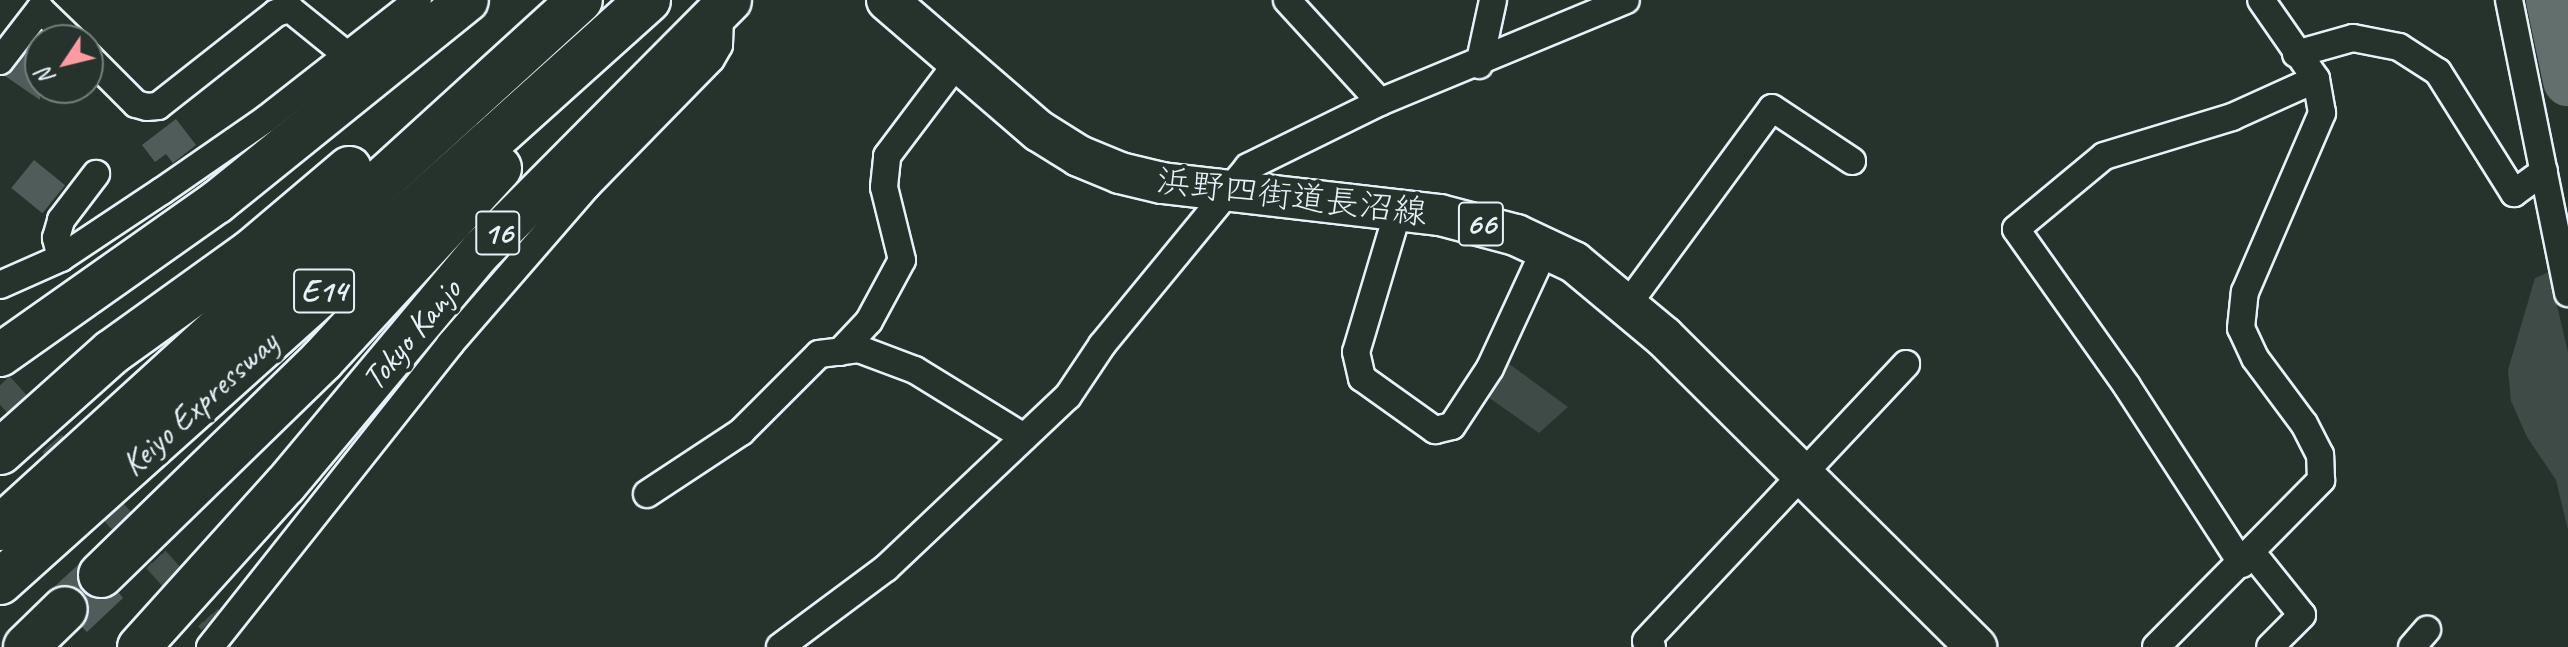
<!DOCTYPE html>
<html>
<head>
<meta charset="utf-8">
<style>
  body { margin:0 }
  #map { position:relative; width:2568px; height:647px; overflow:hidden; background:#26332d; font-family:Caveat,"Klee One",sans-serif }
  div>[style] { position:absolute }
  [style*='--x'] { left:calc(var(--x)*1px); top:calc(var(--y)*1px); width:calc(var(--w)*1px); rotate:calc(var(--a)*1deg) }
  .green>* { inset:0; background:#3e4b47 }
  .river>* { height:50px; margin:-25px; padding:0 25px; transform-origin:25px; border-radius:25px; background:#636f6d }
  .building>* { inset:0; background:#505c59; transform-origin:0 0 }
  .minor-tunnel>* { height:26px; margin-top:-13px; transform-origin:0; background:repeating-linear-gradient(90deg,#43504b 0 26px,transparent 0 39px) }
  .roads { filter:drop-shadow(2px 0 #e8f1f8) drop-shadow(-2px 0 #e8f1f8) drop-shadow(0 2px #e8f1f8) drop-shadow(0 -2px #e8f1f8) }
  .minor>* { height:26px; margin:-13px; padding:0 13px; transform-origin:13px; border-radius:13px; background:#26332d }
  .primary>* { height:40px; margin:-20px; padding:0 20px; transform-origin:20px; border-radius:20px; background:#26332d }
  .trunk>* { height:42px; margin:-21px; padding:0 21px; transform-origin:21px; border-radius:21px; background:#26332d }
  .motorway>* { height:44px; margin:-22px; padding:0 22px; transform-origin:22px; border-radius:22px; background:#26332d }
  span { translate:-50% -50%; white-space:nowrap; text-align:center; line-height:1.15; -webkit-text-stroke:8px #26332d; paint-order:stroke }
  .shield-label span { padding:2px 6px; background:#26332d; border:2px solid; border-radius:6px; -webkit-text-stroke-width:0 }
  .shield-label { font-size:32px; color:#e8f1f8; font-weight:700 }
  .street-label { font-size:34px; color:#e8f1f8 }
  .north { position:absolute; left:24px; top:24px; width:80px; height:80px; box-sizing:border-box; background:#26332d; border:2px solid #747f7e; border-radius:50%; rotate:235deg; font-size:22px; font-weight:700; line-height:32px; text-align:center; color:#e8f1f8 }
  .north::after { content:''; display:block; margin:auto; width:28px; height:36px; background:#ff9aa2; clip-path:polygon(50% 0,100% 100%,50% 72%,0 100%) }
</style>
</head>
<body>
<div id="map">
  <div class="green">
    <div style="clip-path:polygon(2549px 272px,2568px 352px,2568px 530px,2556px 480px,2527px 437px,2511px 401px,2508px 370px,2535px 278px)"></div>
    <div style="clip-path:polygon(1505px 361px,1568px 407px,1539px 433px,1485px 395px)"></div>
  </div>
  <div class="river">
    <div style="--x:2551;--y:0;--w:83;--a:78.1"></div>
  </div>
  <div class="building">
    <div style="clip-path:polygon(28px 51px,40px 60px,40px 100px,5px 76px)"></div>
    <div style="clip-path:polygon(176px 119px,196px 145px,173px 163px,166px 154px,155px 162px,142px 145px)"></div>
    <div style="left:34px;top:160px;width:40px;height:36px;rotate:39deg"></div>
    <div style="clip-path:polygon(80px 563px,77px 580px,82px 591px,71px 585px,54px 587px)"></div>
    <div style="clip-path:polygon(84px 593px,95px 599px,119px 593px,123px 598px,87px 632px,82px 627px,89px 604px)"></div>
  </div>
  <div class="minor-tunnel">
    <div style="--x:0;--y:385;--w:317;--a:48.2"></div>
  </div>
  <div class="roads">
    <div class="minor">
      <div style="--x:1287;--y:0;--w:138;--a:47.6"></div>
      <div style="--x:2509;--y:0;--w:299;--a:78.6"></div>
      <div style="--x:2296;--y:54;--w:59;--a:-15.7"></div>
      <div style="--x:2353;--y:38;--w:47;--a:11.1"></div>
      <div style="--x:2399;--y:47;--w:46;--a:32.7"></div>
      <div style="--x:2438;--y:72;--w:143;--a:57.9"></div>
      <div style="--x:2514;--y:193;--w:37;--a:-36"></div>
      <div style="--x:88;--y:56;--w:68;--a:45"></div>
      <div style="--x:136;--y:104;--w:11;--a:15"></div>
      <div style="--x:147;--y:107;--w:11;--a:-5"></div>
      <div style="--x:158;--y:106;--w:150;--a:-38.2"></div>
      <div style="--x:276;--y:13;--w:15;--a:-16"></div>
      <div style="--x:290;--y:9;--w:75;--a:39"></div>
      <div style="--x:0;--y:61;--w:66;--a:-52.4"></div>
      <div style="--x:40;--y:9;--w:45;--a:44.1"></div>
      <div style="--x:1479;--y:65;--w:66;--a:-77.8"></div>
      <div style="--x:1399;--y:208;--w:150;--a:106.6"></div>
      <div style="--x:1356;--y:352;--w:27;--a:77"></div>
      <div style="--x:1362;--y:378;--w:90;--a:35.5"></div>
      <div style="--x:1435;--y:430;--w:17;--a:-13"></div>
      <div style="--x:1452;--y:426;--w:69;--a:-56.8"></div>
      <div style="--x:1490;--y:368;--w:131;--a:-65.2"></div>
      <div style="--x:61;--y:258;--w:21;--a:-104"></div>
      <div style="--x:56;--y:238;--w:19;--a:-74"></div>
      <div style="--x:61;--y:220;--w:58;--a:-52.7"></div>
      <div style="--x:0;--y:285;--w:67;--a:-23.9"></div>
      <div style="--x:61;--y:258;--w:121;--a:-33.6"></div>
      <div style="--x:162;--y:191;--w:126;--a:-34.7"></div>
      <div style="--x:266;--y:119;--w:193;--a:-38.1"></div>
      <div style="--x:1628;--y:304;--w:243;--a:-53.7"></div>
      <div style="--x:1772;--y:108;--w:96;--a:33.5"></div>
      <div style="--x:840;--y:352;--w:42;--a:-46.9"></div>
      <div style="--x:869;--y:321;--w:69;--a:-61.6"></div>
      <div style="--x:902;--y:260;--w:75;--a:-103.9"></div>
      <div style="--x:884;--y:187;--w:31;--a:-84"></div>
      <div style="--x:887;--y:156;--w:116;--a:-53"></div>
      <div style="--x:647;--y:494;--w:113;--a:-33.4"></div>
      <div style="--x:741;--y:432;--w:110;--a:-45"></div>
      <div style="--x:819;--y:354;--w:40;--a:-7.1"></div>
      <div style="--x:859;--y:349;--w:60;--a:20.6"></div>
      <div style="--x:915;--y:370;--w:128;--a:31.6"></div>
      <div style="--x:2253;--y:554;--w:78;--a:51.2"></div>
      <div style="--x:2302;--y:615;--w:45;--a:135"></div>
      <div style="--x:2242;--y:564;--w:212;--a:-122.9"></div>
      <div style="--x:2127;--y:386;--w:192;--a:-125.3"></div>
      <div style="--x:2016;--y:229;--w:114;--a:-39.7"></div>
      <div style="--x:2104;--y:156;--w:134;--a:-16.9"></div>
      <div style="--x:2232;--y:117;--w:92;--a:-24.3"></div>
      <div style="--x:210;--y:647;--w:387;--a:-51.6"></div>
      <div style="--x:450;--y:344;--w:209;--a:-49.1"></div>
      <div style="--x:587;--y:186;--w:177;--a:-45.7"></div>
      <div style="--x:711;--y:59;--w:16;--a:-60"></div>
      <div style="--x:719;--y:45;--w:35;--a:-88"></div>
      <div style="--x:780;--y:647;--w:132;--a:-36.7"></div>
      <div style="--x:886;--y:568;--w:250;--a:-43.4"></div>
      <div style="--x:1068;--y:396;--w:61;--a:-56.3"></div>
      <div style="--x:1102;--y:345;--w:230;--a:-50.6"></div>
      <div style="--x:1248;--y:167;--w:147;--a:-26.2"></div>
      <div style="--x:1380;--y:102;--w:266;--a:-22.5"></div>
      <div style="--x:1652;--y:647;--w:8;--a:-135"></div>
      <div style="--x:1646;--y:641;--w:380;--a:-46.8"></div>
      <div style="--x:2156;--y:647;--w:235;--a:-45.3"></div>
      <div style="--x:2321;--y:480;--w:25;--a:-92"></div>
      <div style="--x:2320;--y:455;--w:35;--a:-117"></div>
      <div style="--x:2304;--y:424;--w:82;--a:-126.6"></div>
      <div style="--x:2255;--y:358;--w:33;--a:-115"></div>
      <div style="--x:2241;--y:328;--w:36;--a:-84"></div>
      <div style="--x:2245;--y:292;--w:195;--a:-66.7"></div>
      <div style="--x:2322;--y:113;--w:35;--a:-100"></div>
      <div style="--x:2316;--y:79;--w:96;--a:-124.8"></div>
      <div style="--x:2412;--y:647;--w:23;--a:-49"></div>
    </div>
    <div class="primary">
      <div style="--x:887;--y:0;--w:201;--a:40.8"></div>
      <div style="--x:1039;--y:131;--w:47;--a:32"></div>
      <div style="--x:1079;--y:156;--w:44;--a:22.5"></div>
      <div style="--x:1120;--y:173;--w:43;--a:13.4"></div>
      <div style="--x:1162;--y:183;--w:280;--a:6.6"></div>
      <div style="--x:1440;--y:215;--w:79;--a:14.7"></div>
      <div style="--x:1516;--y:235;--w:64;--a:25"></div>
      <div style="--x:1574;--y:262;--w:117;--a:39.8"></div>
      <div style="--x:1664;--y:337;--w:440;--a:44.8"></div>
    </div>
    <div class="trunk">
      <div style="--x:0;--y:355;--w:266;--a:-35.2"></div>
      <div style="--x:217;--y:202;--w:321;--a:-38.9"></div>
      <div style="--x:139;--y:647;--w:219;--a:-48"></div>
      <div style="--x:286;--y:484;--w:305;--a:-50.1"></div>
      <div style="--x:482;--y:250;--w:352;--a:-45.2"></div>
    </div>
    <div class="motorway">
      <div style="--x:0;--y:452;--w:150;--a:-41.8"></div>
      <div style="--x:112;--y:352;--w:170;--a:-35.7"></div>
      <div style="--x:250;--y:253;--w:130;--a:-40.3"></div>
      <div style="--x:0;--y:528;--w:784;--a:-42.31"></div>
      <div style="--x:101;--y:575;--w:308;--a:-44.2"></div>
      <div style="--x:322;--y:360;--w:261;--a:-47.3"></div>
      <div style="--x:0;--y:582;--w:871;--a:-41.93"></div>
      <div style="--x:26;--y:647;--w:54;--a:-44.3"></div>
    </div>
  </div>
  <div class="shield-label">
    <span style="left:1481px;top:224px">66</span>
    <span style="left:498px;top:233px">16</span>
    <span style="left:324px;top:291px">E14</span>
  </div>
  <div class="street-label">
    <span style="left:1292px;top:196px;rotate:7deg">浜野四街道長沼線</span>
    <span style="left:411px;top:334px;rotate:-50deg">Tokyo Kanjo</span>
    <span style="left:199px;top:403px;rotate:-42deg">Keiyo Expressway</span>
  </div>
  <div class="north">N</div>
</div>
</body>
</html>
